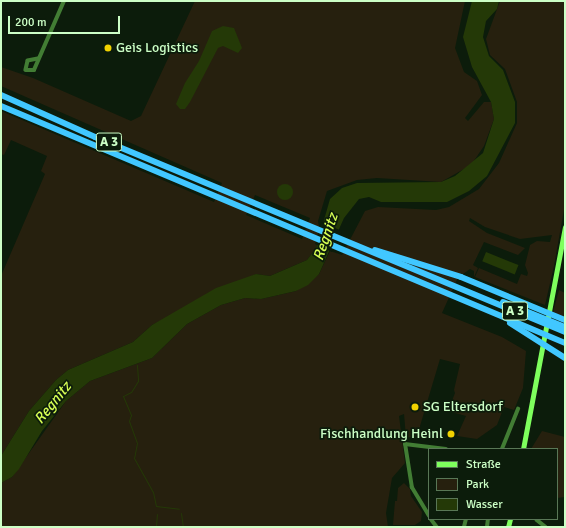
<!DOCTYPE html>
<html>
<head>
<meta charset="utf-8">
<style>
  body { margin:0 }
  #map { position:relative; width:566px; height:528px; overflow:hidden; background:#0c1c0b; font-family:Signika,sans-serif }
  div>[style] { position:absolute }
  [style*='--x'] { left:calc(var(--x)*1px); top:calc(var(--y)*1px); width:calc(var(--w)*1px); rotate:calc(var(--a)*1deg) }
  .green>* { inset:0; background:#26200e }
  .water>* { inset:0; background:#243907; transform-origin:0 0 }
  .round { border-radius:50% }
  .pier>* { inset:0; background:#0c1c0b }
  .stream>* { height:1px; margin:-0.5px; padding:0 0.5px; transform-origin:0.5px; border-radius:0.5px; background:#243907 }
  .street>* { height:3.5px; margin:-1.75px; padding:0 1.75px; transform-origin:1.75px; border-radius:1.75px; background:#427d34 }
  .secondary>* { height:5px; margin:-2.5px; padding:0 2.5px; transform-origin:2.5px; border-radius:2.5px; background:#7eff5d }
  .highway>* { height:6px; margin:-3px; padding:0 3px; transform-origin:3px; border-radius:3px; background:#41c7ff }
  .dots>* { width:11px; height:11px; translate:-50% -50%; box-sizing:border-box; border:2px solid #0c1c0b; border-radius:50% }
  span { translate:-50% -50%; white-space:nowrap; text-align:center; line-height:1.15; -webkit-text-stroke:3.5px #0c1c0b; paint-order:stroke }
  .shield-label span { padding:1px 3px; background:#0c1c0b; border:1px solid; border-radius:3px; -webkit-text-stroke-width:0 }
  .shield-label { font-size:13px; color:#ccffc6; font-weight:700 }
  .poi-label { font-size:14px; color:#ccffc6 }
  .left { translate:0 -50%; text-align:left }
  .right { translate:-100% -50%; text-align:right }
  .water-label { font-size:15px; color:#d7ff54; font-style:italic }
  .frame { position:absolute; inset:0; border:2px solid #ccffc6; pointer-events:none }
  .legend { position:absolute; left:428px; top:448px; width:130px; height:72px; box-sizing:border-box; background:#0c1c0b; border:1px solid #597756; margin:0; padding:5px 7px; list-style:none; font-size:12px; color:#ccffc6 }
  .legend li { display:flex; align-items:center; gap:8px; height:20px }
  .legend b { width:20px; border:1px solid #597756 }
  .scale { position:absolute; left:8px; top:16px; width:112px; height:18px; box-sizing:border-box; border:2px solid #ccffc6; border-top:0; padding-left:5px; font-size:12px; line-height:14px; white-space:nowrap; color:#ccffc6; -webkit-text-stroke:3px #0c1c0b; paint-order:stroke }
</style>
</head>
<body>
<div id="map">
  <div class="green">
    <div style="clip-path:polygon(evenodd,195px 1px,465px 1px,455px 48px,464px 72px,477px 81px,482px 95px,465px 118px,468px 121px,484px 102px,491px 102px,494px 119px,484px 146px,471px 165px,441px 182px,377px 178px,357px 180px,327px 191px,318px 221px,320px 233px,316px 248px,307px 260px,270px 276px,256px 274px,152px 325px,133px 342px,68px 370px,56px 380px,29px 411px,1px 456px,1px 276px,45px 174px,41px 171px,47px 156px,11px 140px,4px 155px,1px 154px,1px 111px,214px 202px,222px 183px,1px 86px,1px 67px,33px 78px,131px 121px,141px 116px,195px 1px,255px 195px,310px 218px,302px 239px,246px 215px,255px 195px)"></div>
    <div style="clip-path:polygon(500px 1px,565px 1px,565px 204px,554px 266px,545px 305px,475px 277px,479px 268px,517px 284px,521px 274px,527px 276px,528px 273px,525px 265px,530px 245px,537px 241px,550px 242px,552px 235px,520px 239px,485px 227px,470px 218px,469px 221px,487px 233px,525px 248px,518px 255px,484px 242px,473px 265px,478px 268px,474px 277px,474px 271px,470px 269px,463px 274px,460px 273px,442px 313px,502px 337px,526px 351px,523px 388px,514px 410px,504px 407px,497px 425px,477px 439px,457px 436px,466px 416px,448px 411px,455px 393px,454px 390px,460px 364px,440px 359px,420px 426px,422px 438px,406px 437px,404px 414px,399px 416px,405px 463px,392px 478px,386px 513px,388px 527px,1px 527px,1px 483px,12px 477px,66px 401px,90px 381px,152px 358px,187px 324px,221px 305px,245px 298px,261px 299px,296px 291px,319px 274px,330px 251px,342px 255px,365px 211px,378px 207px,436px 210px,449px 207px,479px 189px,499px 163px,517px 123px,517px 102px,505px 69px,490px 55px,486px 39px)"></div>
    <div style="clip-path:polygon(559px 290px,565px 293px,565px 317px,553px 312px)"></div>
    <div style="clip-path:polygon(542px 431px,565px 437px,565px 497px,557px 498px,557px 449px,531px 449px)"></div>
    <div style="clip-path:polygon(404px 483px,410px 489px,411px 496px,422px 512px,421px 521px,415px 525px,393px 525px,395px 501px,397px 501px,398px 488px)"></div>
  </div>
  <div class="water">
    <div style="clip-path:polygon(472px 1px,499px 1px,497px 9px,486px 21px,483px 37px,489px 56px,503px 70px,515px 102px,515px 123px,487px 176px,469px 191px,447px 202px,381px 202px,369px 197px,359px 199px,344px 218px,319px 274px,308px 285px,296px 291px,261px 299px,245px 298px,221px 305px,187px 324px,152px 358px,90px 381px,66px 401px,42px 431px,19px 469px,12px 477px,1px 483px,1px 456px,29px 411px,56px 380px,68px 370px,133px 342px,152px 325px,216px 288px,256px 274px,270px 276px,307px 260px,316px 248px,330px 199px,342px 188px,357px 183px,441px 182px,455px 176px,483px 153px,494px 119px,491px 102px,472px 67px,463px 37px)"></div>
    <div style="clip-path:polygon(223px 26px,234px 28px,242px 48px,238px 53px,223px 46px,218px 48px,190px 102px,185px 109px,180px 109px,176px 104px,185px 83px,199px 61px,212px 31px)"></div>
    <div class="round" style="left:277px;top:184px;width:16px;height:16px"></div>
    <div style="left:486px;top:252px;width:35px;height:10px;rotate:22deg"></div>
  </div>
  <div class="pier">
    <div style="clip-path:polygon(321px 222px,342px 231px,332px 252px,315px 244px)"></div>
  </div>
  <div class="stream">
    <div style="--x:137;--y:365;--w:16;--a:86"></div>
    <div style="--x:138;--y:381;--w:13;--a:122"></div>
    <div style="--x:131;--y:392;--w:9;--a:153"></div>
    <div style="--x:123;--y:396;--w:21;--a:67"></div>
    <div style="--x:131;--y:415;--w:6;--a:108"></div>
    <div style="--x:129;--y:421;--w:23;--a:70"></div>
    <div style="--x:137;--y:443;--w:15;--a:101"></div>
    <div style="--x:134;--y:458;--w:39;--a:61"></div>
    <div style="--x:153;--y:492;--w:14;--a:78"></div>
    <div style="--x:156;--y:506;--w:23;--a:7"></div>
    <div style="--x:181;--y:513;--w:14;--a:82"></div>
    <div style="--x:156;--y:527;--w:13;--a:-86"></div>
  </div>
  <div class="street">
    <div style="--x:38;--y:59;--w:10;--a:169"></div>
    <div style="--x:28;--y:61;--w:9;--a:103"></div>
    <div style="--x:26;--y:70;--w:8;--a:0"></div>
    <div style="--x:34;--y:70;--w:75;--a:-66.5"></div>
    <div style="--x:502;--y:449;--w:43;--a:-68.2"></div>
    <div style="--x:429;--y:516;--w:33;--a:-121"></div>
    <div style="--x:412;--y:488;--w:45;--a:-99"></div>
    <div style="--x:405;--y:444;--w:41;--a:7"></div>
    <div style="--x:431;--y:519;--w:10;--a:53"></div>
    <div style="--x:537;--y:520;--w:11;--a:38"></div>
    <div style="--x:464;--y:527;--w:8;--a:-76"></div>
    <div style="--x:487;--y:527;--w:8;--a:-83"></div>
  </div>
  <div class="secondary">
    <div style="--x:523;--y:449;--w:226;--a:-79.3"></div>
    <div style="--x:508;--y:527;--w:8;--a:-76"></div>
  </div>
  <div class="highway">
    <div style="--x:1;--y:95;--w:103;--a:24.1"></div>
    <div style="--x:95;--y:137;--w:509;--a:22.53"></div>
    <div style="--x:1;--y:106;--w:612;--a:22.79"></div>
    <div style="--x:375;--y:250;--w:90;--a:17.4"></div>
    <div style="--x:461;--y:277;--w:113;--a:22.5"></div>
    <div style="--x:503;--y:302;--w:67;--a:22"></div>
    <div style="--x:510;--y:323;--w:65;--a:32.5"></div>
  </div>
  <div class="dots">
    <div style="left:108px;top:48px;background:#f1d200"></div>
    <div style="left:415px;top:407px;background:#f1d200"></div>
    <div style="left:451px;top:434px;background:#f1d200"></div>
  </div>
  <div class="shield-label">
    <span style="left:109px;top:142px">A 3</span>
    <span style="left:515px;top:311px">A 3</span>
  </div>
  <div class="poi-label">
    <span class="left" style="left:116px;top:48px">Geis Logistics</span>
    <span class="left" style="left:423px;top:407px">SG Eltersdorf</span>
    <span class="right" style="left:443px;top:434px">Fischhandlung Heinl</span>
  </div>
  <div class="water-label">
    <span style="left:326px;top:237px;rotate:-71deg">Regnitz</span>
    <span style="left:53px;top:403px;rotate:-51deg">Regnitz</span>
  </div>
  <div class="frame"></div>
  <ul class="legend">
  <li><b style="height:5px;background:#7eff5d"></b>Straße</li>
  <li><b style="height:11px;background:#26200e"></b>Park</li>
  <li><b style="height:11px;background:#243907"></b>Wasser</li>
  </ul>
  <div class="scale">200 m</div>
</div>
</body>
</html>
